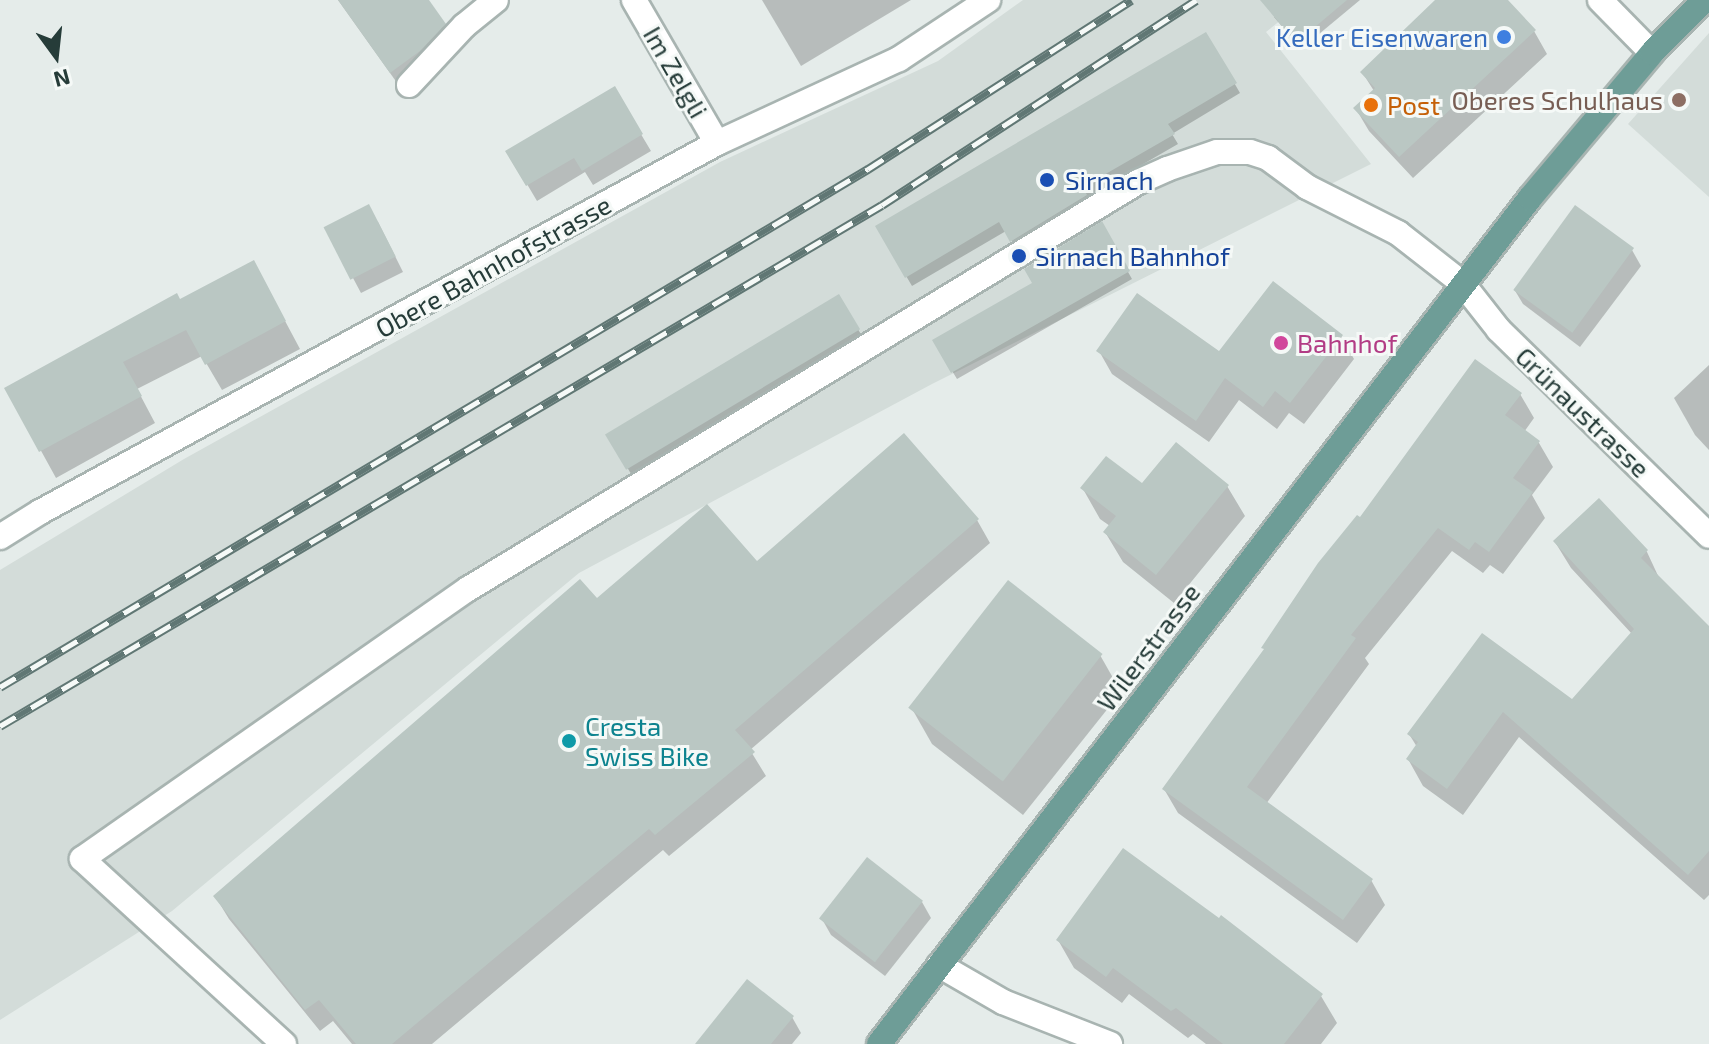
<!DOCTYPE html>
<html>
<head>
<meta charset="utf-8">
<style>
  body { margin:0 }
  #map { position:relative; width:1709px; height:1044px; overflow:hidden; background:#e5ecea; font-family:"Exo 2",sans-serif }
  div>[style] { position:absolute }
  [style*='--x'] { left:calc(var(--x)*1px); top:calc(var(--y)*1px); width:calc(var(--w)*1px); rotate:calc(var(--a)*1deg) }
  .built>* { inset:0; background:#d3dcd9 }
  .shadow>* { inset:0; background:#0003; transform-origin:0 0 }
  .building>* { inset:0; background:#bac7c3; transform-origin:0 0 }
  .roads { filter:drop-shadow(2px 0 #a8b4b1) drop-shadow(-2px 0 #a8b4b1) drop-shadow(0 2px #a8b4b1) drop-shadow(0 -2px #a8b4b1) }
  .minor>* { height:24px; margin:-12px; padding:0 12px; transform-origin:12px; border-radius:12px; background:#fff }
  .major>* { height:24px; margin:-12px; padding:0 12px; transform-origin:12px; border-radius:12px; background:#6e9d97 }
  .rail>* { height:9px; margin-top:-4.5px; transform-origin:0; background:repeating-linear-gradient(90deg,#f5f9f7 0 18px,#607774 0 36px); box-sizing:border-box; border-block:2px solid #607774 }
  .dots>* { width:22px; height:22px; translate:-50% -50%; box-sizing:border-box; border:4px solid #f5f9f7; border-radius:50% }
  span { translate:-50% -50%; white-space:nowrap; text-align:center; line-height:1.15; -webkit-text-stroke:6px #f5f9f7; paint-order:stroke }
  .shop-label { font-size:26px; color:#366cbe }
  .right { translate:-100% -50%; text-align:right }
  .street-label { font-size:26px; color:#263c39 }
  .education-label { font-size:26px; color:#785e54 }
  .food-label { font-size:26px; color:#c56008 }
  .left { translate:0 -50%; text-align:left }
  .transit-label { font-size:26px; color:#164399 }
  .hotel-label { font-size:26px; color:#b23c85 }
  .culture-label { font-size:26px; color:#0d838f }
  .north { position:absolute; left:16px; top:16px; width:80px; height:80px; -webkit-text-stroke:6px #f5f9f7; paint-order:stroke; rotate:165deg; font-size:22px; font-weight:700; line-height:32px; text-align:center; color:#263c39 }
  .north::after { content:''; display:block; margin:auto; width:28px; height:36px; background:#263c39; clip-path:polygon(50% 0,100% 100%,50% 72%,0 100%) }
</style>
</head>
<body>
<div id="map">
  <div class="built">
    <div style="clip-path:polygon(1023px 0,1306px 0,1266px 32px,1371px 164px,932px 384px,579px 573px,172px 911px,0 1020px,0 570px,184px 459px,720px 162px,938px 61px)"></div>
    <div style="clip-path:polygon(1709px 33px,1709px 197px,1628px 124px)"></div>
  </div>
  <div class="shadow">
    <div style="clip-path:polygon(338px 0,426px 0,453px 41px,400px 87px)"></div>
    <div style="clip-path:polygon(762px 0,911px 0,801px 66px)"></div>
    <div style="clip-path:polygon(1281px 0,1360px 0,1301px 49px,1274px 17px)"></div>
    <div style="clip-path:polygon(1438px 0,1505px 0,1534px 31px,1547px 54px,1413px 178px,1369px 131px,1356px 109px,1374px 91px,1362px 72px)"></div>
    <div style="clip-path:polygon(1206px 34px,1240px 93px,1172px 134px,1178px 144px,1086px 197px,1091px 205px,1017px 250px,1006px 231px,912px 286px,877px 227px)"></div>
    <div style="clip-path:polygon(614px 89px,651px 151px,593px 185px,585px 172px,537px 201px,508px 152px)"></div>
    <div style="clip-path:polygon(378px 222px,403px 272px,361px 293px,353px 278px)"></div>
    <div style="clip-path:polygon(1101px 224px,1132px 279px,957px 379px,934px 341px,1035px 284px)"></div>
    <div style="clip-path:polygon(1632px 250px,1641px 266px,1580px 347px,1523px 304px,1514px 289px)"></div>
    <div style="clip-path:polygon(268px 289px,300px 349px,222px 390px,202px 356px,137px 389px,155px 423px,56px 478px,7px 389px,180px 302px)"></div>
    <div style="left:838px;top:296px;width:65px;height:269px;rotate:59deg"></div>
    <div style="clip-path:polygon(1341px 336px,1354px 359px,1304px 424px,1289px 413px,1277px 429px,1239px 400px,1209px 442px,1112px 374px,1099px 351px,1220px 353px)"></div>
    <div style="clip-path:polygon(1709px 365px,1709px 450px,1695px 435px,1674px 398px)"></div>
    <div style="clip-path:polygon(1520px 394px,1534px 418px,1524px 432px,1539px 443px,1553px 467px,1532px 495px,1545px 518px,1503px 574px,1490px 565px,1483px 573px,1452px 551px,1365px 658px,1369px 664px,1266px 804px,1371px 880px,1385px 905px,1357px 943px,1178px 813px,1164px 789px,1361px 520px)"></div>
    <div style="clip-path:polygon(1227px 486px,1245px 516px,1174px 603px,1123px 562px,1105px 532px,1110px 526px,1100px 519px,1083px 489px)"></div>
    <div style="clip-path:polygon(1599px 500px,1647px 552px,1660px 580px,1709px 629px,1709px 895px,1704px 900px,1519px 737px,1463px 815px,1423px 786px,1408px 759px,1417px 747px,1409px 734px,1482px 636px,1572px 701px,1632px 634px,1571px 568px,1555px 542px)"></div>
    <div style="clip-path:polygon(977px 520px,990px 543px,750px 750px,766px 776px,669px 856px,663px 850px,432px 1044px,352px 1044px,333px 1021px,320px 1031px,229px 919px,215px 896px,597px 601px,757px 564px)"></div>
    <div style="clip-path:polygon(1100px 655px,1121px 692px,1023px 815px,932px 744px,911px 707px)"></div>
    <div style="clip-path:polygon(922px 902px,931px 918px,885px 976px,831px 935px,822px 919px)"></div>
    <div style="clip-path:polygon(1058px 940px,1321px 996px,1337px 1023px,1321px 1044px,1206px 1044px,1193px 1034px,1188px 1038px,1129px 994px,1122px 1003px,1074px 968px)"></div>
    <div style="clip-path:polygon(792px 1017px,801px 1033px,792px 1044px,698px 1044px)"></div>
  </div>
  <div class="building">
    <div style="clip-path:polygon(338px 0,429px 0,446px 24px,420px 51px,390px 73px)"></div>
    <div style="clip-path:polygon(1260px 0,1347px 0,1296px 43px)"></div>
    <div style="clip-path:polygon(1435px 0,1508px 0,1536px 30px,1399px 157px,1353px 108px,1375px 88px,1360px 72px)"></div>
    <div style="clip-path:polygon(1206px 32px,1237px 83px,1168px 124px,1175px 134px,1083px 187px,1087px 195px,1010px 242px,999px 222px,905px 278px,875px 226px)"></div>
    <div style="clip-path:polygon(615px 86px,643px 134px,582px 171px,574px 158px,526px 186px,505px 151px)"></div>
    <div style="left:369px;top:204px;width:59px;height:51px;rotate:63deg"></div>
    <div style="left:1575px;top:205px;width:73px;height:105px;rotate:36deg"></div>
    <div style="clip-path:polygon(1102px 221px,1130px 271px,951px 373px,932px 340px,1032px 283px,1024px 269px)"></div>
    <div style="clip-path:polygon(254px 260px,286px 321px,205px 365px,186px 330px,123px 362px,142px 396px,39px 452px,4px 388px,177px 293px,180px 299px)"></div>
    <div style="clip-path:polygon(1273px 281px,1343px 335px,1290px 403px,1275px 391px,1263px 407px,1225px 378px,1196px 421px,1096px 351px,1137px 293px,1219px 351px)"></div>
    <div style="left:839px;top:294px;width:41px;height:273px;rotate:59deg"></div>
    <div style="clip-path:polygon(1475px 359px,1522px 393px,1505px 415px,1540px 441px,1513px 478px,1533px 492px,1489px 552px,1475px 542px,1469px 550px,1438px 528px,1351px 635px,1356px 638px,1247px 787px,1373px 879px,1343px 920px,1162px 789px,1264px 649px,1261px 648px,1318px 563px,1357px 515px,1360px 517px)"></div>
    <div style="clip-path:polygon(904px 433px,979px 519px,735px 730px,755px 752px,655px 835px,649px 829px,392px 1044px,356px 1044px,319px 1000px,305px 1010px,213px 896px,580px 579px,597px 598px,707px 504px,757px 561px)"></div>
    <div style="clip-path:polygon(1176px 442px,1229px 485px,1156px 575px,1103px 532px,1116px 516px,1080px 488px,1106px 456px,1142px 483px)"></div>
    <div style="clip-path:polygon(1599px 498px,1648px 550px,1641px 558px,1709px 626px,1709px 851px,1688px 875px,1503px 712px,1447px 789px,1406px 759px,1418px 742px,1407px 734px,1482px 633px,1572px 699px,1634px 629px,1553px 541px)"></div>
    <div style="left:1008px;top:580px;width:120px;height:162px;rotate:38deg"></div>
    <div style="clip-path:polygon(1123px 848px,1219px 918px,1221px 915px,1323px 994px,1284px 1044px,1223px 1044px,1176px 1008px,1171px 1011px,1113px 968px,1106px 977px,1056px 940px)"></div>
    <div style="left:867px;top:857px;width:71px;height:78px;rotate:38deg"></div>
    <div style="clip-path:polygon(747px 979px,794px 1016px,771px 1044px,695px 1044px)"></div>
  </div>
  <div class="roads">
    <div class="minor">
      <div style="--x:634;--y:0;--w:165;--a:59.9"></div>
      <div style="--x:1600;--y:0;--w:74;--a:45.5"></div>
      <div style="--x:409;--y:85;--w:81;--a:-47"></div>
      <div style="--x:464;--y:26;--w:41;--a:-39.1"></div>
      <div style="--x:0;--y:537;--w:47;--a:-32"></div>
      <div style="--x:40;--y:512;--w:771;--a:-28.59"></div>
      <div style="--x:717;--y:143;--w:200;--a:-24.8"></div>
      <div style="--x:899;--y:59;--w:107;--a:-33.5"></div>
      <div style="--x:939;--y:965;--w:74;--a:30"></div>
      <div style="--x:1003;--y:1002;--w:115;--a:21.4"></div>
      <div style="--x:284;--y:1044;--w:274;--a:-137.5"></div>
      <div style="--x:82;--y:859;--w:471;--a:-35"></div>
      <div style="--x:468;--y:589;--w:784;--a:-31.28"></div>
      <div style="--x:1138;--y:182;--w:32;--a:-24"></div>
      <div style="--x:1167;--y:169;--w:53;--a:-18.8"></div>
      <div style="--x:1217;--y:152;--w:33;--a:0"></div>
      <div style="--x:1250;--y:152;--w:19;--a:18"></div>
      <div style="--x:1268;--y:158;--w:49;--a:36.6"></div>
      <div style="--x:1307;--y:187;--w:102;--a:26.8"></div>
      <div style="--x:1398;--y:233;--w:81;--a:38"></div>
      <div style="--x:1462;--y:283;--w:60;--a:51.8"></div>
      <div style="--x:1499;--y:330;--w:294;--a:44.4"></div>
    </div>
    <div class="major">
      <div style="--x:879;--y:1044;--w:1067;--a:-52.42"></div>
      <div style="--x:1530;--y:198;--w:189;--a:-49.9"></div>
      <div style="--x:1652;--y:53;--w:74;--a:-45.5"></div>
    </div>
  </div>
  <div class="rail">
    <div style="--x:0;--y:687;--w:1011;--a:-30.83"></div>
    <div style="--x:868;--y:169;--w:313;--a:-32.7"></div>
    <div style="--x:0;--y:726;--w:1024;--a:-30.57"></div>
    <div style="--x:882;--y:205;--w:375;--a:-33.1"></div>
  </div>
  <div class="dots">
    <div style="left:1504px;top:37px;background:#3f7fe0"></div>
    <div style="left:1679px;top:100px;background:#8d6e63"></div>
    <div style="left:1371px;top:105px;background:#e8710a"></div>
    <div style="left:1047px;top:180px;background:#1a4fb4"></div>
    <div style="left:1019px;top:256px;background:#1a4fb4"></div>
    <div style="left:1281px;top:343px;background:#d1479c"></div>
    <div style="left:569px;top:741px;background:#0f9aa8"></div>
  </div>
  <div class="shop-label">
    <span class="right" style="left:1488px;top:37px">Keller Eisenwaren</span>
  </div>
  <div class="street-label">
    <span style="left:676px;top:72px;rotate:60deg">Im Zelgli</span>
    <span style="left:493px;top:266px;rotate:-29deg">Obere Bahnhofstrasse</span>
    <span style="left:1583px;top:412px;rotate:44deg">Grünaustrasse</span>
    <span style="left:1148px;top:647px;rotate:-53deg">Wilerstrasse</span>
  </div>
  <div class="education-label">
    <span class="right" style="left:1663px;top:100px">Oberes Schulhaus</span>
  </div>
  <div class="food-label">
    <span class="left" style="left:1387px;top:105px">Post</span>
  </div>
  <div class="transit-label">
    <span class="left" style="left:1065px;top:180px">Sirnach</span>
    <span class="left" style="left:1035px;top:256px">Sirnach Bahnhof</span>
  </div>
  <div class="hotel-label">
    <span class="left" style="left:1297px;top:343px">Bahnhof</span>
  </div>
  <div class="culture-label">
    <span class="left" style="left:585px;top:741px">Cresta<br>Swiss Bike</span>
  </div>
  <div class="north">N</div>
</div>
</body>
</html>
